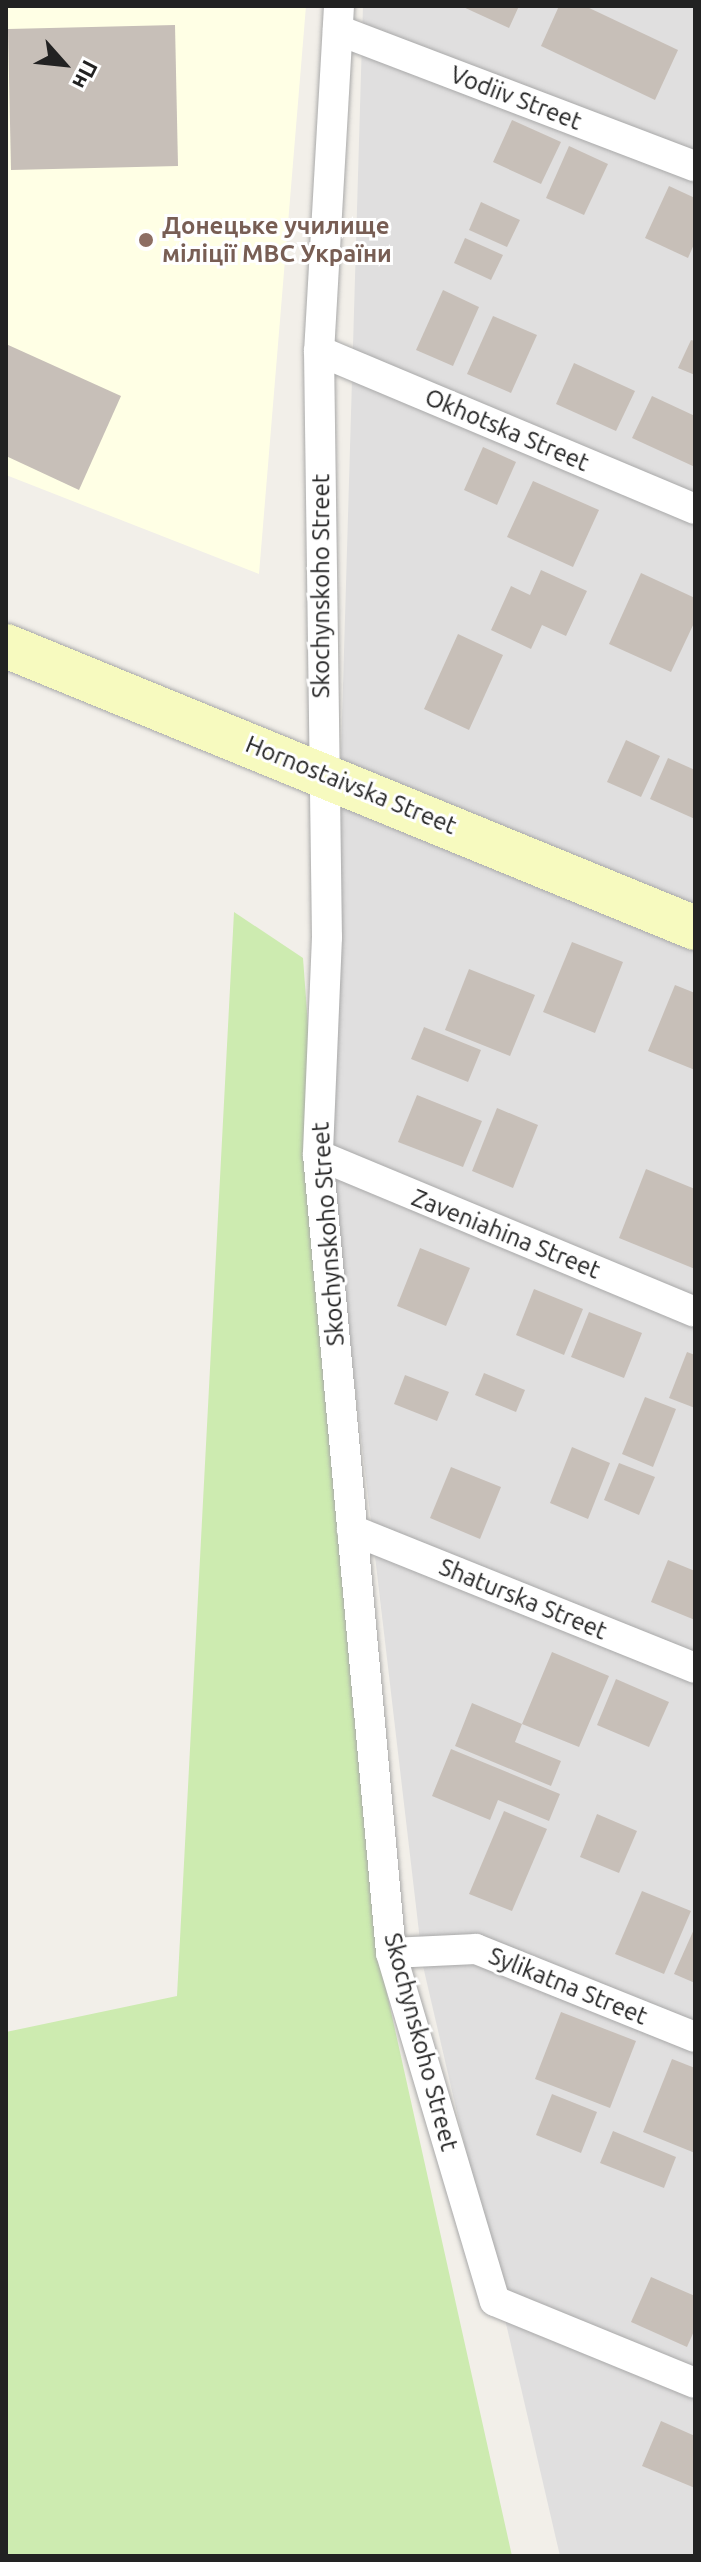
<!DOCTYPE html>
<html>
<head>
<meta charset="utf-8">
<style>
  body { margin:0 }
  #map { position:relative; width:701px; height:2562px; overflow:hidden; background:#f2efe9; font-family:Ubuntu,sans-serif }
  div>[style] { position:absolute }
  .residential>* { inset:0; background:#e0dfdf }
  .education>* { inset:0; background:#ffffe5 }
  .grass>* { inset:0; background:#cdebb0 }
  .building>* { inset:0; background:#c7bfb8 }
  .roads { filter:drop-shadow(0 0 2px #a9a9a9) drop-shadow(0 0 2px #a9a9a9) }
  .minor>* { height:30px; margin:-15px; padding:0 15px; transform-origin:15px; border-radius:15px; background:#fff }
  .secondary>* { height:44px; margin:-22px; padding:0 22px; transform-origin:22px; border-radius:22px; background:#f7fabf }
  .dots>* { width:22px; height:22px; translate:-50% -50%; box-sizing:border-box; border:4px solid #fff; border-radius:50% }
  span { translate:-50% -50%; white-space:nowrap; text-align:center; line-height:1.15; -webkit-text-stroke:6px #fff; paint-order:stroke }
  .street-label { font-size:24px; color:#222 }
  .education-label { font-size:24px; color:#785e54; font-weight:700 }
  .left { translate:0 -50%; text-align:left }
  .frame { position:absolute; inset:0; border:8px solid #222; pointer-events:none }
  .north { position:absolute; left:24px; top:24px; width:80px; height:80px; -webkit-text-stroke:6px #fff; paint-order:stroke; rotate:117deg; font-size:22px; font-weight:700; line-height:32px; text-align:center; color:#222 }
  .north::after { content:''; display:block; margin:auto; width:28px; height:36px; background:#222; clip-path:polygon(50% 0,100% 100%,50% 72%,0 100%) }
</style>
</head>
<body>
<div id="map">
  <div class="residential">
    <div style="clip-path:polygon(363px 6px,695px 6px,695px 2556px,560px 2556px,423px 1966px,329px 1163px)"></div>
  </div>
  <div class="education">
    <div style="clip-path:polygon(6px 6px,306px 6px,259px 574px,6px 475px)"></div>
  </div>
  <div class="grass">
    <div style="clip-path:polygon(234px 912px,303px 958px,376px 1944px,512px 2556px,6px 2556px,6px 2032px,177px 1996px)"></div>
  </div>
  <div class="building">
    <div style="clip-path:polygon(461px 6px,519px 6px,509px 28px)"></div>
    <div style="clip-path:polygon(559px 6px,585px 6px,678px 50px,655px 100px,541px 46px)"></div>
    <div style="clip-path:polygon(175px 25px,178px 166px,11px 170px,8px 29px)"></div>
    <div style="clip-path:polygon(512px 120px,561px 142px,541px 184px,493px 162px)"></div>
    <div style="clip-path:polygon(569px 146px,608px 164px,584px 215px,546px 198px)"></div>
    <div style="clip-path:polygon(669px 186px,695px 198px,695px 242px,688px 258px,645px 238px)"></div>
    <div style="clip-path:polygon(481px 202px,520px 220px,507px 247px,469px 230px)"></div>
    <div style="clip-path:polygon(465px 238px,503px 255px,491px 280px,454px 263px)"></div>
    <div style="clip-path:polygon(443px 290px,479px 307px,453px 366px,416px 350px)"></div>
    <div style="clip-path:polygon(493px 316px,537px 335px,511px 393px,467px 374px)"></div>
    <div style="clip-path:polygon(691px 340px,695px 341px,695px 375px,678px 368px)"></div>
    <div style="clip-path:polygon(6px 344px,121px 396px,79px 490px,6px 456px)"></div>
    <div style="clip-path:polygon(574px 363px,635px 391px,616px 431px,556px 404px)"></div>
    <div style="clip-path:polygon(652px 396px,695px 416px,695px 467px,632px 438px)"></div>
    <div style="clip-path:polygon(483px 447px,516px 462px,497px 505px,464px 490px)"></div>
    <div style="clip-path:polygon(533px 481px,599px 510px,573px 567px,507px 537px)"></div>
    <div style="clip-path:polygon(541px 570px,587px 591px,566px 636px,542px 625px,531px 649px,491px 630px,511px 586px,530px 595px)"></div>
    <div style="clip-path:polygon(641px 573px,695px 598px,695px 621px,671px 672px,609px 644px)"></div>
    <div style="clip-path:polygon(458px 634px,503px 655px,469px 730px,424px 709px)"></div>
    <div style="clip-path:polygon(626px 740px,660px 756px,641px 797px,607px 782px)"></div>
    <div style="clip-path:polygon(668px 758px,695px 770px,695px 819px,650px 799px)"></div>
    <div style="clip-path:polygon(572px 942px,623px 962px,595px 1033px,543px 1012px)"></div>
    <div style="clip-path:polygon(469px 969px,535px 995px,510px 1056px,445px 1030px)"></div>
    <div style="clip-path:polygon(675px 985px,695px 993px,695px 1070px,648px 1051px)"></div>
    <div style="clip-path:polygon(424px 1027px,481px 1050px,468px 1082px,411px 1059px)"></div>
    <div style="clip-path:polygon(417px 1095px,482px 1121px,463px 1167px,398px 1142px)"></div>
    <div style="clip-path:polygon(497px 1108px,538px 1125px,513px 1188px,472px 1171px)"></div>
    <div style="clip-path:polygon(646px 1169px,695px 1189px,695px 1269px,619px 1238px)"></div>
    <div style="clip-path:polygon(420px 1248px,470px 1268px,446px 1326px,397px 1306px)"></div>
    <div style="clip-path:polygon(534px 1289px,583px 1309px,564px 1355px,516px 1335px)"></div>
    <div style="clip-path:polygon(589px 1312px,642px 1333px,624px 1378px,571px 1357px)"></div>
    <div style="clip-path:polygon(687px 1352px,695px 1355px,695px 1408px,669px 1398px)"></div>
    <div style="clip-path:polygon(484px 1373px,525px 1390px,516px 1412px,475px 1395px)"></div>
    <div style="clip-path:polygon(405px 1375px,449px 1392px,437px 1421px,394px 1404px)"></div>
    <div style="clip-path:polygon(645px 1397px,676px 1409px,653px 1467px,622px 1454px)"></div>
    <div style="clip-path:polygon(572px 1447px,610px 1463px,588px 1519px,550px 1503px)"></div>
    <div style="clip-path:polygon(619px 1463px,655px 1477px,639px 1515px,604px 1500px)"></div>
    <div style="clip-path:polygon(451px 1467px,501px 1487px,480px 1539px,430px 1518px)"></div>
    <div style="clip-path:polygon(668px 1560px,695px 1571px,695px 1620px,651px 1602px)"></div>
    <div style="clip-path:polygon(552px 1652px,609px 1676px,579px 1747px,522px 1724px,515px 1742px,561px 1761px,551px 1786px,455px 1746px,472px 1703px,522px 1724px)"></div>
    <div style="clip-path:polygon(616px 1679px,669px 1702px,649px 1747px,597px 1725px)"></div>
    <div style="clip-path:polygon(451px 1749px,560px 1794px,549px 1821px,498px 1800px,490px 1820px,432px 1796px)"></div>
    <div style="clip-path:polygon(504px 1811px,547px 1829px,512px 1911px,469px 1894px)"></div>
    <div style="clip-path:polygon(597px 1814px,637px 1831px,619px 1873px,580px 1857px)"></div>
    <div style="clip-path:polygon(642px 1891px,691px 1911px,664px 1974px,615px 1954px)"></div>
    <div style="clip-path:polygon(695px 1927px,695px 1983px,674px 1974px)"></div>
    <div style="clip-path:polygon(561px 2012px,636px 2041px,610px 2108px,535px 2079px)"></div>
    <div style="clip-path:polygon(672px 2059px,695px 2068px,695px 2153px,643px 2132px)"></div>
    <div style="clip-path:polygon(552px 2094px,597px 2112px,581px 2153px,536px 2135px)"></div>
    <div style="clip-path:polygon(613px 2131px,676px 2157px,664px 2188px,600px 2163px)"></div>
    <div style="clip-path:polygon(651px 2277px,695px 2296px,695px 2329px,687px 2347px,631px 2322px)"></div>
    <div style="clip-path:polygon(661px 2421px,695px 2436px,695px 2488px,642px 2466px)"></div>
  </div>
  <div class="roads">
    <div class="minor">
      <div style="left:339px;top:6px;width:346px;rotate:93.3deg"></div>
      <div style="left:319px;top:351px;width:586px;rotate:89.22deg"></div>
      <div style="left:327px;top:937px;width:218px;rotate:92.4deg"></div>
      <div style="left:318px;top:1155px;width:801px;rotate:84.77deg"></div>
      <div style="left:391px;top:1953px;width:363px;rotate:73.4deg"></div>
      <div style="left:495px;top:2301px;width:216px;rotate:22.3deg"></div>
      <div style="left:338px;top:30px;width:382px;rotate:20.9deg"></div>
      <div style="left:319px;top:351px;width:408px;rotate:22.8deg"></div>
      <div style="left:318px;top:1155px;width:408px;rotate:22.6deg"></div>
      <div style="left:352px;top:1530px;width:370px;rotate:21.9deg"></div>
      <div style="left:391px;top:1953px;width:85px;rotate:-2.7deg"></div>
      <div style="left:476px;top:1949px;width:236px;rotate:21.9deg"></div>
    </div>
    <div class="secondary">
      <div style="left:6px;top:646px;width:744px;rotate:22.26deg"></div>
    </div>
  </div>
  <div class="dots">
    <div style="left:146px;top:240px;background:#8d6e63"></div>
  </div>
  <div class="street-label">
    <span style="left:516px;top:98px;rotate:21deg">Vodiiv Street</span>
    <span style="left:507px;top:430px;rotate:23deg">Okhotska Street</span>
    <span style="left:321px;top:586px;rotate:-90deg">Skochynskoho Street</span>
    <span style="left:351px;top:785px;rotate:22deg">Hornostaivska Street</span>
    <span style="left:328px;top:1234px;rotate:-94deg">Skochynskoho Street</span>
    <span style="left:506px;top:1234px;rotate:22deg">Zaveniahina Street</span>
    <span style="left:523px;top:1599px;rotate:22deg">Shaturska Street</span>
    <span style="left:568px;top:1986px;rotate:22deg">Sylikatna Street</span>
    <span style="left:421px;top:2042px;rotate:75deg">Skochynskoho Street</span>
  </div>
  <div class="education-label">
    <span class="left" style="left:162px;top:240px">Донецьке училище<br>міліції МВС України</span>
  </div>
  <div class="frame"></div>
  <div class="north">Пн</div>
</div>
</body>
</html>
